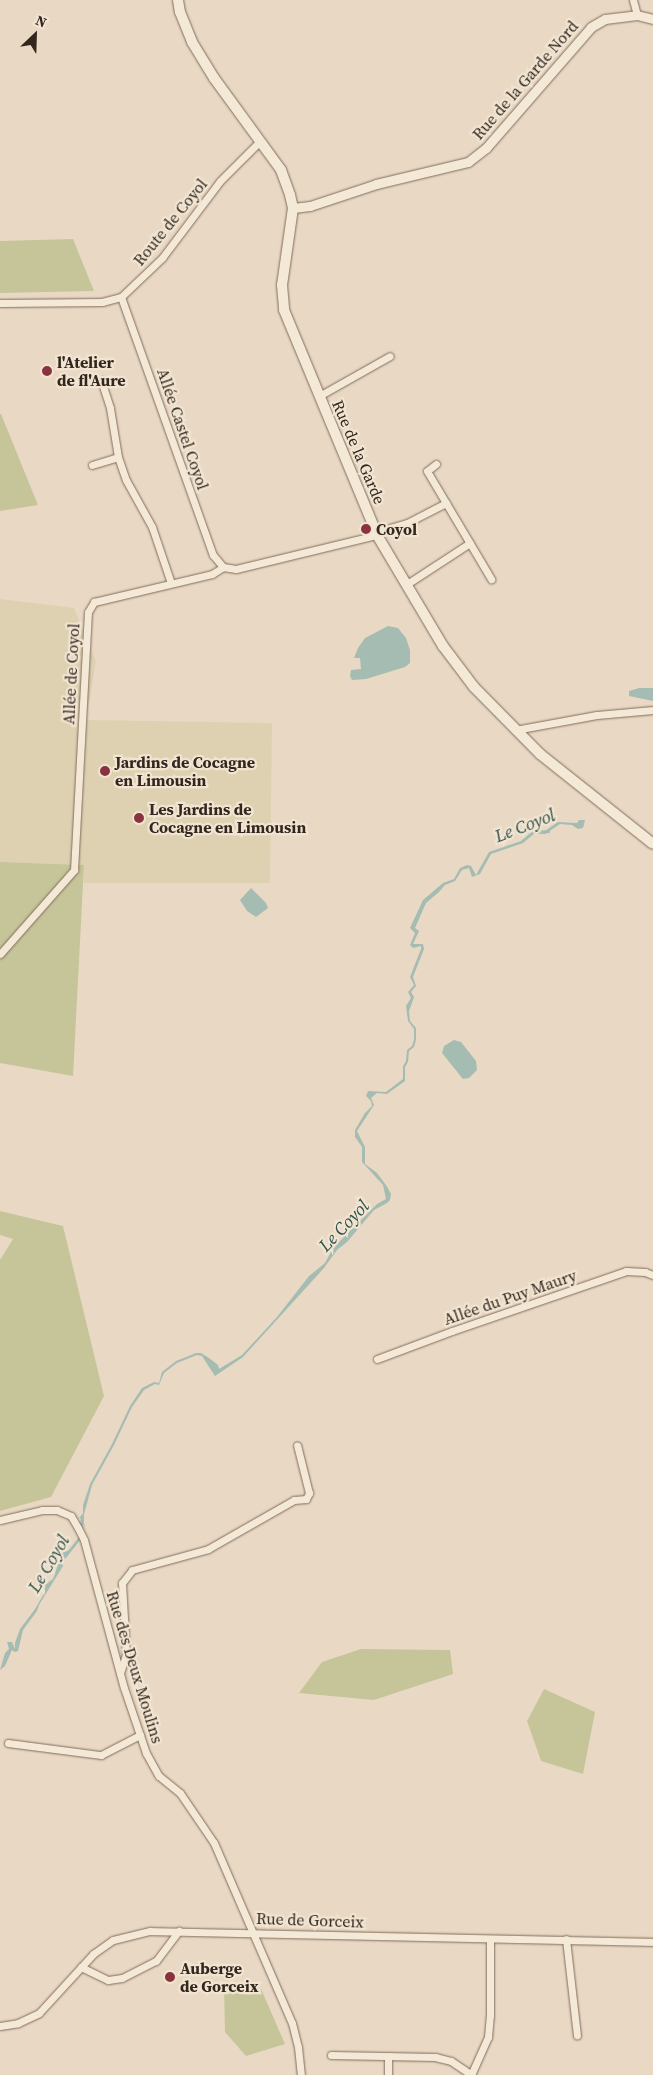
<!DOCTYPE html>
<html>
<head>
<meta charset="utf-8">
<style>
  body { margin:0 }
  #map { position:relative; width:653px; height:2075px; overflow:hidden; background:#e9d9c4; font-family:"Source Serif 4",serif }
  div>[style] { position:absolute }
  .farmland>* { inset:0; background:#ddd1b2 }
  .green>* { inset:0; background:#c5c599 }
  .water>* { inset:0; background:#a5bcb3 }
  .stream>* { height:2.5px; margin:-1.25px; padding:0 1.25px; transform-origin:1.25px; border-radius:1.25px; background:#a5bcb3 }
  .roads { filter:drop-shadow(0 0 1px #816c5c) drop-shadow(0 0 1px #816c5c) }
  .minor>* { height:7px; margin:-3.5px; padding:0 3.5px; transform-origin:3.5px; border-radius:3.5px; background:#f4e8d6 }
  .tertiary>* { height:9px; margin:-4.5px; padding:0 4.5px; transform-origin:4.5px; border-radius:4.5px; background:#f4e8d6 }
  .secondary>* { height:10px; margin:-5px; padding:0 5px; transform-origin:5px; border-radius:5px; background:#f4e8d6 }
  .dots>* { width:14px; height:14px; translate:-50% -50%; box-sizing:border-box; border:2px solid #f1e5d2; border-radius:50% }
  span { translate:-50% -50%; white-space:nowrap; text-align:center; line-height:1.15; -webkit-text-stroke:4.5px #f1e5d2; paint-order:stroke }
  .street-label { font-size:16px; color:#33261f }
  .poi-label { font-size:16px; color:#33261f; font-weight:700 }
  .left { translate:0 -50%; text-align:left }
  .water-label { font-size:18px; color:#30514b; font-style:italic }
  .north { position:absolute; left:10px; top:10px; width:50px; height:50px; -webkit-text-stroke:4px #f1e5d2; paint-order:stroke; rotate:24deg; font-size:14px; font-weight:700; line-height:20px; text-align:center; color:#33261f }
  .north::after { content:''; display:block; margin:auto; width:18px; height:22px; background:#33261f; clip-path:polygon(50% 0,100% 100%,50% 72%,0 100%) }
</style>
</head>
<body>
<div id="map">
  <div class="farmland">
    <div style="clip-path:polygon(0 599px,74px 608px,96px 661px,86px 720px,272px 723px,270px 883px,84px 883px,84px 865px,0 862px)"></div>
  </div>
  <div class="green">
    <div style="clip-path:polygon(73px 239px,94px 291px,0 293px,0 241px)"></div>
    <div style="clip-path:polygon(0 414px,1px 414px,38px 505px,0 511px)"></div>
    <div style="clip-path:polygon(0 862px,84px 865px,73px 1076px,0 1063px)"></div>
    <div style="clip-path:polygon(0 1211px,63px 1226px,104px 1396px,51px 1497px,0 1511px,0 1260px,13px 1239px,0 1235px)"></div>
    <div style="clip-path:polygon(361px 1649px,450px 1650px,453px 1674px,374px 1700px,299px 1693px,322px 1662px)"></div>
    <div style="clip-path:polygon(544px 1689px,595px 1712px,583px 1774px,541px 1761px,527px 1721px)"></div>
    <div style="clip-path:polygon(224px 1985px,261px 1989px,285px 2044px,246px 2056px,225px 2032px)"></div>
  </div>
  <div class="water">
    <div style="clip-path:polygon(388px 626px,398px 628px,406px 638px,410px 650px,410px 663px,405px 667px,366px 679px,352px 680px,350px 676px,351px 670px,361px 669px,360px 658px,354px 658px,358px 648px,365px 638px)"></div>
    <div style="clip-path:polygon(639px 688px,653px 688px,653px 701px,629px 696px,629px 691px)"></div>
    <div style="clip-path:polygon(579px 820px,585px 820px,583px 828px,578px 829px,572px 825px,560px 824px,545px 834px,535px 833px,523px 843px,491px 854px,480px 874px,472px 877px,469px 868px,462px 870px,455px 881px,445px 885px,439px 892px,426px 903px,415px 928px,419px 931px,413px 944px,423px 944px,424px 949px,413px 977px,416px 986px,411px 992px,414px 997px,409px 1011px,410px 1021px,416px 1028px,416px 1040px,414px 1047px,409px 1051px,408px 1062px,405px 1067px,405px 1081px,387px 1094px,377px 1093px,371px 1098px,374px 1105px,357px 1131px,365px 1147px,365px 1164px,377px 1173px,386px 1185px,391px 1194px,390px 1200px,387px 1203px,374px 1210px,347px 1242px,337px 1250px,324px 1268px,243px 1357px,215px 1376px,202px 1356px,197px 1355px,177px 1363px,164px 1373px,159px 1385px,155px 1384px,144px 1390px,132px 1407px,114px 1445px,92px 1485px,83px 1518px,86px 1532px,82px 1519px,79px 1518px,83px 1514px,83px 1505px,90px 1484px,112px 1444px,130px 1406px,142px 1388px,154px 1382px,159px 1383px,162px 1372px,176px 1361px,196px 1353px,201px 1353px,209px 1358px,218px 1365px,219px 1369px,242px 1355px,277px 1317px,309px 1276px,325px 1263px,333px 1248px,377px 1204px,386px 1199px,383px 1185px,362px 1162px,362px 1147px,355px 1137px,355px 1130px,365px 1113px,372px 1106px,371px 1101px,366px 1096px,368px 1091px,386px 1092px,403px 1079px,403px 1066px,406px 1061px,407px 1050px,412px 1046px,414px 1040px,414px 1029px,408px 1021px,406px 1006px,411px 998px,408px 992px,414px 985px,410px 977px,421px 949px,421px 946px,413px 948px,410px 945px,415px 933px,410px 928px,423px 900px,443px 883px,454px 879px,460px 868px,467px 865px,471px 866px,476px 875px,489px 852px,521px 841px,534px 830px,545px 831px,558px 822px,577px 823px)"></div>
    <div style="clip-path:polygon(251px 888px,266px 903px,268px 908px,256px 917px,247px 911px,240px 900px)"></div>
    <div style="clip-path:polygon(454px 1040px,461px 1042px,476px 1061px,477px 1070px,469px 1078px,463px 1079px,442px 1053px,444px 1046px)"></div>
    <div style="clip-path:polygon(79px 1537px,81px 1539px,62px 1563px,63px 1566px,39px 1605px,37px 1611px,23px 1630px,18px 1651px,15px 1652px,12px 1650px,5px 1666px,0 1670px,5px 1653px,9px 1649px,7px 1642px,12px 1642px,15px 1649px,15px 1643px,20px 1629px,35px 1609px,45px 1592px,45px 1585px,53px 1579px,62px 1553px,69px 1550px)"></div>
  </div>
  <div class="stream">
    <div style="left:537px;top:832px;width:11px;rotate:-5deg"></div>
    <div style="left:81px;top:1528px;width:12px;rotate:-85deg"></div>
  </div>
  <div class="roads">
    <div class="minor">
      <div style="left:633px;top:0;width:16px;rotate:75deg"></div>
      <div style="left:121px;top:297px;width:274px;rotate:70.4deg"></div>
      <div style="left:213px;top:555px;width:16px;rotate:50deg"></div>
      <div style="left:0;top:303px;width:102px;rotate:-0.6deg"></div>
      <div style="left:102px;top:302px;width:20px;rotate:-15deg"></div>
      <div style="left:121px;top:297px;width:57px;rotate:-43.6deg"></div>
      <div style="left:162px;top:258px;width:96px;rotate:-53deg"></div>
      <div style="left:220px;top:181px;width:57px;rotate:-45deg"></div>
      <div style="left:101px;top:380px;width:29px;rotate:72deg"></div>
      <div style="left:110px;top:408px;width:50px;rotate:80.7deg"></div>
      <div style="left:118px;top:457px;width:24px;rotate:71deg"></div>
      <div style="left:126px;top:480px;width:54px;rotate:61deg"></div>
      <div style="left:152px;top:527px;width:59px;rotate:71.3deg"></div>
      <div style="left:319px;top:396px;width:81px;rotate:-29.4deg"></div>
      <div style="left:436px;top:464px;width:11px;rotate:142deg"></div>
      <div style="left:427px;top:471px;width:126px;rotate:59.3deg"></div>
      <div style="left:92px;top:465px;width:27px;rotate:-17deg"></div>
      <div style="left:376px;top:532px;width:32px;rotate:-16deg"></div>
      <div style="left:407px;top:523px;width:44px;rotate:-27.1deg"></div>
      <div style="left:407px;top:584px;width:75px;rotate:-33.1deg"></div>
      <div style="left:515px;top:730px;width:83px;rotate:-10.4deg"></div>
      <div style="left:597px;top:715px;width:56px;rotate:-5.1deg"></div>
      <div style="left:0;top:954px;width:112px;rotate:-48.6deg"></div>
      <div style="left:74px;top:870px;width:258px;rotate:-86.9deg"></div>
      <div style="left:88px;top:612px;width:12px;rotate:-59deg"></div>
      <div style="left:94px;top:602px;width:121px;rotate:-13.3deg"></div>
      <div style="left:212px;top:574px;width:13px;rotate:-32deg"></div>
      <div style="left:223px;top:567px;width:13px;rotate:9deg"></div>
      <div style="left:236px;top:569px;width:145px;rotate:-13.6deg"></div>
      <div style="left:377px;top:1359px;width:80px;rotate:-20.5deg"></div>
      <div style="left:452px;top:1331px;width:184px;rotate:-19deg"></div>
      <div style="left:626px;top:1271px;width:19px;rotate:3deg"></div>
      <div style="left:645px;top:1272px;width:9px;rotate:21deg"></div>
      <div style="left:0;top:1520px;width:43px;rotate:-13.4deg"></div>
      <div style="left:42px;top:1510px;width:15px"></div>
      <div style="left:57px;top:1510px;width:15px;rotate:23deg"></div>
      <div style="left:71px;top:1516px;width:14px;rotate:60deg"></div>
      <div style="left:78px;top:1528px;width:13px;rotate:63deg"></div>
      <div style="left:84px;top:1540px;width:153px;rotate:74.9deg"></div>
      <div style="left:124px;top:1688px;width:69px;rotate:71.3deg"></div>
      <div style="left:146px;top:1753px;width:26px;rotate:61deg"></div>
      <div style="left:159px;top:1776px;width:27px;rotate:39deg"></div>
      <div style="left:180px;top:1793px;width:60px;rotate:55.8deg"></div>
      <div style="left:214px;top:1843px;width:196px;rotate:66.6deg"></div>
      <div style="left:292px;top:2023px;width:25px;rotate:76deg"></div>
      <div style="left:298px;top:2047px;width:28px;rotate:84deg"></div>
      <div style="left:120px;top:1673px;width:20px;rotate:-72deg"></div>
      <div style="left:126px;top:1654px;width:71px;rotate:-93.2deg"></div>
      <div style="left:122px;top:1583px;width:16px;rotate:-52deg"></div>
      <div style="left:132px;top:1570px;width:79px;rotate:-15.4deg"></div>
      <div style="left:208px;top:1549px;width:99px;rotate:-29.7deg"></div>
      <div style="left:294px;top:1500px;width:12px;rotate:-5deg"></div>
      <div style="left:306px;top:1499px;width:7px;rotate:-63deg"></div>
      <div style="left:309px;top:1493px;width:49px;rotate:-104deg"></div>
      <div style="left:8px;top:1743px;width:94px;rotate:7.4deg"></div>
      <div style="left:101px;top:1755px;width:44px;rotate:-27.1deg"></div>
      <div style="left:566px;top:1939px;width:97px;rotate:83.5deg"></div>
      <div style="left:81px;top:1967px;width:30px;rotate:26deg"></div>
      <div style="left:108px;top:1980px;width:14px;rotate:-8deg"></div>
      <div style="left:122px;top:1978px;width:38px;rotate:-27deg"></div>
      <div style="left:156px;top:1961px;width:38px;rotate:-53deg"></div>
      <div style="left:0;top:2026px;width:18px;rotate:-9deg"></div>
      <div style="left:18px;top:2023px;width:23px;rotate:-25deg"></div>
      <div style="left:39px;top:2013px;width:80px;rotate:-47.5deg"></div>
      <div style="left:93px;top:1954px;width:24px;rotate:-35deg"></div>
      <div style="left:113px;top:1940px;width:38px;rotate:-14deg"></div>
      <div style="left:150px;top:1931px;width:503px;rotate:1.25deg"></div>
      <div style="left:331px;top:2055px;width:104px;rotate:1.1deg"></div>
      <div style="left:435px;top:2057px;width:16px;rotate:14deg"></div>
      <div style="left:451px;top:2061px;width:25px;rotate:34deg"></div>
      <div style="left:388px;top:2056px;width:19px;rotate:90deg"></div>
      <div style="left:471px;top:2075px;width:42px;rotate:-65.9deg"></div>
      <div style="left:488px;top:2037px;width:22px;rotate:-85deg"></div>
      <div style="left:490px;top:2015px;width:76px;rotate:-90deg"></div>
    </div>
    <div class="tertiary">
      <div style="left:293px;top:208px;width:17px;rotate:-7deg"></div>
      <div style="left:310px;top:206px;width:70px;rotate:-18.4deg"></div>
      <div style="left:376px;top:184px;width:95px;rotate:-13.4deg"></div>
      <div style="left:468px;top:162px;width:23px;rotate:-38deg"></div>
      <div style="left:486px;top:148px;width:160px;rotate:-49deg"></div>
      <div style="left:591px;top:27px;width:16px;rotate:-30deg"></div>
      <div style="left:605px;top:19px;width:32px;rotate:-7deg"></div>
      <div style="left:637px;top:15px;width:16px;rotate:14deg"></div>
    </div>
    <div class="secondary">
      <div style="left:178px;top:0;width:12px;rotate:81deg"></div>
      <div style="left:180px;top:12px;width:32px;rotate:68deg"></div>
      <div style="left:192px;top:42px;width:42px;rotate:58.6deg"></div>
      <div style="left:214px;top:78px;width:114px;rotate:53.9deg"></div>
      <div style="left:281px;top:170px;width:27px;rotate:70deg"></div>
      <div style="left:290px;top:195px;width:13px;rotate:77deg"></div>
      <div style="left:293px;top:208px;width:78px;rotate:98.1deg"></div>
      <div style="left:282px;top:285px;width:25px;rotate:85deg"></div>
      <div style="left:284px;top:310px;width:243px;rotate:67.5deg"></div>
      <div style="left:377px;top:535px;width:129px;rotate:59.3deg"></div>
      <div style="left:443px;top:646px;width:51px;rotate:52.9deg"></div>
      <div style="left:474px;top:687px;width:94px;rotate:45.4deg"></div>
      <div style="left:540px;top:754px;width:144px;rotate:38.5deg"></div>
    </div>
  </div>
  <div class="dots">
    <div style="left:47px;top:371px;background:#89333e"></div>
    <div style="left:366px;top:529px;background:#89333e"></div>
    <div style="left:105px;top:771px;background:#89333e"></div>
    <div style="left:139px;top:818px;background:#89333e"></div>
    <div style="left:170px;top:1977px;background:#89333e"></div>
  </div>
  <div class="street-label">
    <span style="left:525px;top:80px;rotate:-49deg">Rue de la Garde Nord</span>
    <span style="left:170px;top:222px;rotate:-51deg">Route de Coyol</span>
    <span style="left:183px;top:429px;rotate:71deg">Allée Castel Coyol</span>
    <span style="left:359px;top:452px;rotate:67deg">Rue de la Garde</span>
    <span style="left:71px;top:674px;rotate:-87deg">Allée de Coyol</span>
    <span style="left:510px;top:1297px;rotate:-19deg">Allée du Puy Maury</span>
    <span style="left:135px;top:1667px;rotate:73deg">Rue des Deux Moulins</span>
    <span style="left:310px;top:1920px;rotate:2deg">Rue de Gorceix</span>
  </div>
  <div class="poi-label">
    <span class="left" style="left:57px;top:371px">l'Atelier<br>de fl'Aure</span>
    <span class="left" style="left:376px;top:529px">Coyol</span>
    <span class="left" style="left:115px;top:771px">Jardins de Cocagne<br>en Limousin</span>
    <span class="left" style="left:149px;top:818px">Les Jardins de<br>Cocagne en Limousin</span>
    <span class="left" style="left:180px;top:1977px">Auberge<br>de Gorceix</span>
  </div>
  <div class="water-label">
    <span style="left:525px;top:826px;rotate:-21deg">Le Coyol</span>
    <span style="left:344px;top:1226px;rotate:-46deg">Le Coyol</span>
    <span style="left:49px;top:1564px;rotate:-59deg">Le Coyol</span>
  </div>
  <div class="north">N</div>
</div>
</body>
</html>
